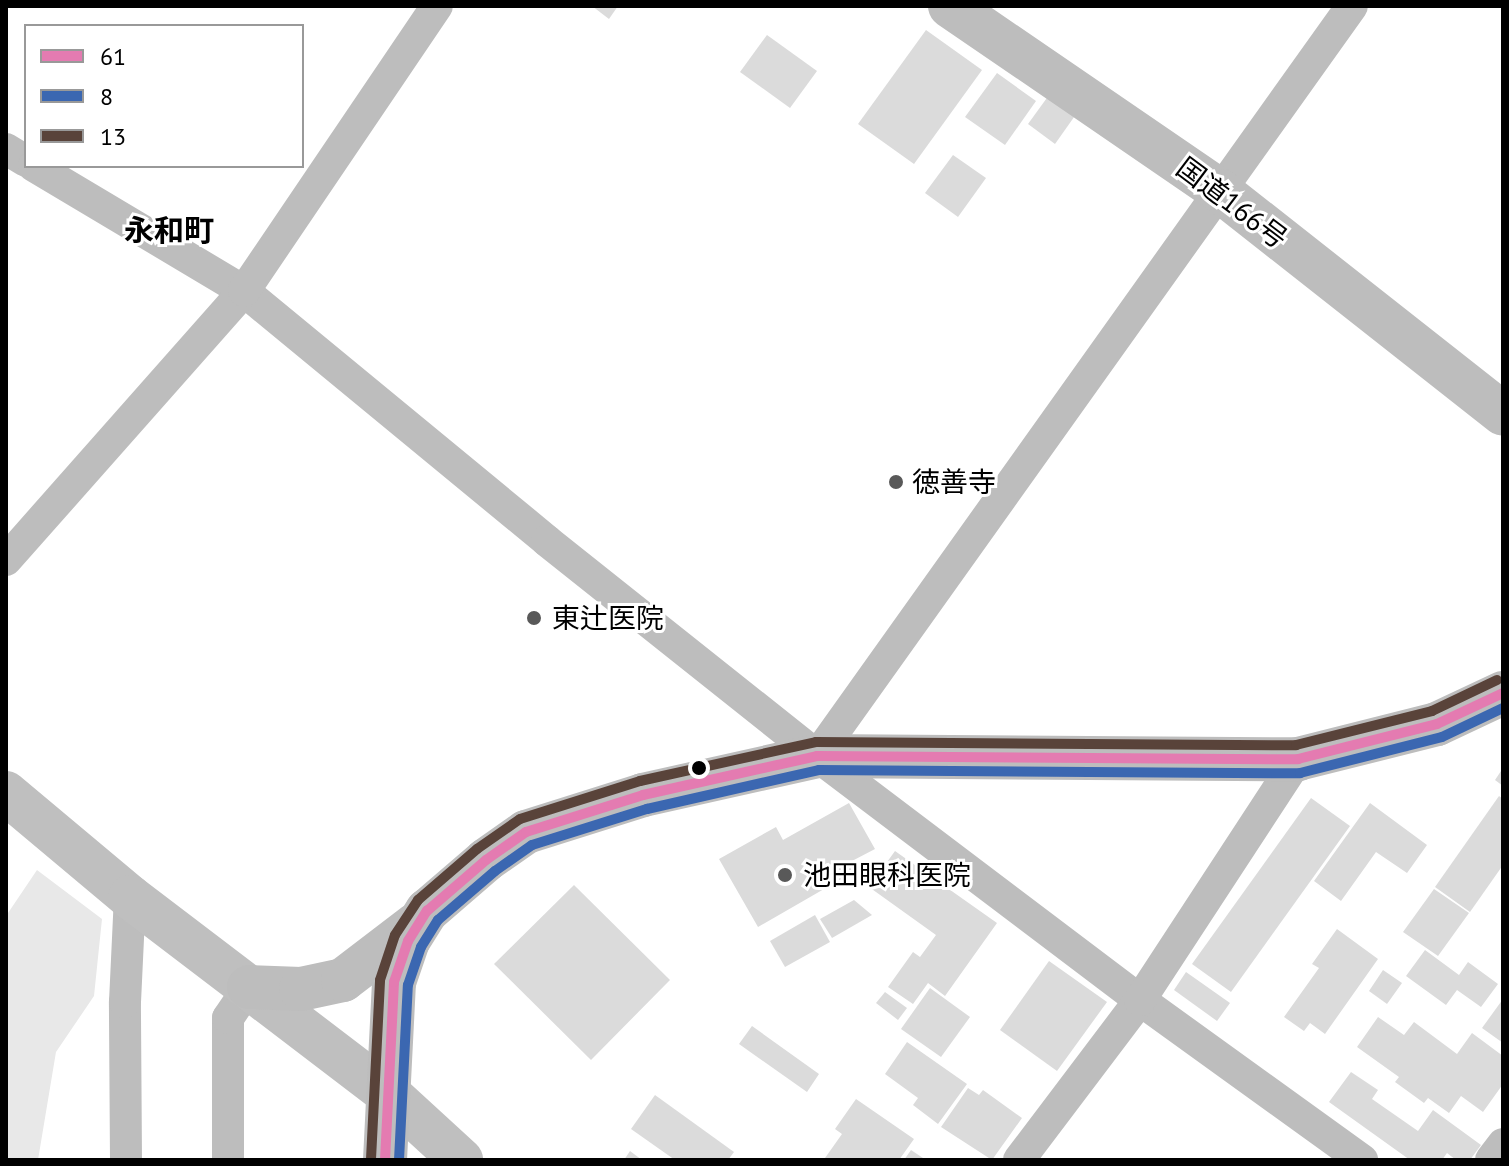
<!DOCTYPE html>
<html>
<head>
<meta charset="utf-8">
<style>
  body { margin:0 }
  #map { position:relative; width:1509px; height:1166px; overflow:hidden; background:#fff; font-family:"PT Sans","Noto Sans JP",sans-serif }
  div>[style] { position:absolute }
  .green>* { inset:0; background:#e8e8e8 }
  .building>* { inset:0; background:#dbdbdb }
  .street>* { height:32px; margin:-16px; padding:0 16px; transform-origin:16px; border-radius:16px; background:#bdbdbd }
  .secondary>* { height:44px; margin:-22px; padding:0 22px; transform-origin:22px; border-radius:22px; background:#bfbfbf }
  .primary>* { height:44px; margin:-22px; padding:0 22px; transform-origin:22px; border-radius:22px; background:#bdbdbd }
  .highway>* { height:44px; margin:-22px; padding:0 22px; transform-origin:22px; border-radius:22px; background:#bdbdbd }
  .bus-1>* { height:10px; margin:-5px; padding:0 5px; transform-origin:5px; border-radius:5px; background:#e47bb1 }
  .bus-2>* { height:10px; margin:-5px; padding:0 5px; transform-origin:5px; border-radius:5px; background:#3b67b1 }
  .bus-3>* { height:10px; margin:-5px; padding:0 5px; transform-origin:5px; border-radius:5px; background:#59433a }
  .dots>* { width:22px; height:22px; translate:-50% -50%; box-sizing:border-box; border:4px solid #fff; border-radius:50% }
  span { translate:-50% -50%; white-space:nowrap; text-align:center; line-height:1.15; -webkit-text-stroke:6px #fff; paint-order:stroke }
  .street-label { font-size:28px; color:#000 }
  .poi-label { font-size:28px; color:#000 }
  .left { translate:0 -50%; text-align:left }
  .neighbourhood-label { font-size:30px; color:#000; font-weight:700 }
  .frame { position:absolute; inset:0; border:8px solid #000; pointer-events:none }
  .legend { position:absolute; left:24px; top:24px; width:280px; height:144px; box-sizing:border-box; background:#fff; border:2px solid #999; margin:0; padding:10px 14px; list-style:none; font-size:24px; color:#000 }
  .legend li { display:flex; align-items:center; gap:16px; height:40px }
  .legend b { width:40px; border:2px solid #999 }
</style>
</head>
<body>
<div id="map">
  <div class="green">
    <div style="clip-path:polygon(37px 870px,102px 919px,94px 996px,56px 1052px,38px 1160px,6px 1160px,6px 916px)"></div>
  </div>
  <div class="building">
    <div style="clip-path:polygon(592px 6px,618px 6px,609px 19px)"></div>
    <div style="clip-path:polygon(926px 30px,982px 70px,914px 164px,858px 124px)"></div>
    <div style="clip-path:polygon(767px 35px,817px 71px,790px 108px,740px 72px)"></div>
    <div style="clip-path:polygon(997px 73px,1036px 101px,1005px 145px,965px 117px)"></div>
    <div style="clip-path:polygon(1057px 84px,1084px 103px,1055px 144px,1028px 124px)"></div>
    <div style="clip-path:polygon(953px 155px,986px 178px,958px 217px,925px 193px)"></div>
    <div style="clip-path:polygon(1503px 768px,1503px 786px,1495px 780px)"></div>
    <div style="clip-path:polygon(1499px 796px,1503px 799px,1503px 865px,1470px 912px,1435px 887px)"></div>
    <div style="clip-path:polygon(1311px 798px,1350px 826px,1231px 992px,1192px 964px)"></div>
    <div style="clip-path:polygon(849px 803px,875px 849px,852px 861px,857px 870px,758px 927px,719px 859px,776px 827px,783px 840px)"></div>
    <div style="clip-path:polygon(1370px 803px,1427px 845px,1407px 873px,1376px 852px,1341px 901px,1314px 881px)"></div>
    <div style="clip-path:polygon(895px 851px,997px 923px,945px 996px,928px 983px,913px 1004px,888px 987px,913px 952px,920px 957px,936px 935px,869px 887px)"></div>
    <div style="clip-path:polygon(574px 885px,670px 980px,591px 1060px,494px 964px)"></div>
    <div style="clip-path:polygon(1434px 889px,1469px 913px,1438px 956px,1403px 932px)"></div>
    <div style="clip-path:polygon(854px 900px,872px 915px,832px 938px,820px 919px)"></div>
    <div style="clip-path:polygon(815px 915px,830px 942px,785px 967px,770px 941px)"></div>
    <div style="clip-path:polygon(1337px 929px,1378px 959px,1325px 1034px,1310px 1023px,1304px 1031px,1284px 1017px,1319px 968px,1312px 964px)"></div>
    <div style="clip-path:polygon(1425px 950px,1459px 975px,1468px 962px,1498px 984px,1481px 1007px,1457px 990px,1446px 1005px,1406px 976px)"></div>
    <div style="clip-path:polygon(1049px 961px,1107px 1002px,1057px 1071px,1000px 1030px)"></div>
    <div style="clip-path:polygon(1383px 970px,1402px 983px,1387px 1004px,1369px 991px)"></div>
    <div style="clip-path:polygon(1186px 972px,1230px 1003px,1217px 1021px,1174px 990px)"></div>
    <div style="clip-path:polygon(930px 988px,970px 1017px,941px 1057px,901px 1029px)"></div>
    <div style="clip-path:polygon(885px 992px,907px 1008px,898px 1020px,876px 1003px)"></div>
    <div style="clip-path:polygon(1503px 999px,1503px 1043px,1482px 1028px)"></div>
    <div style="clip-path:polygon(1378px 1017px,1404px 1035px,1414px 1022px,1457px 1054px,1472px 1033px,1503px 1056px,1503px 1084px,1483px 1112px,1461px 1096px,1449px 1113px,1428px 1098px,1424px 1103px,1395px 1082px,1399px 1077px,1357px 1047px)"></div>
    <div style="clip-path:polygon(752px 1026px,819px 1074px,807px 1092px,739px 1044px)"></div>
    <div style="clip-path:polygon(907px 1042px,967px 1084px,938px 1124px,913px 1105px,918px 1098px,885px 1074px)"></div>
    <div style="clip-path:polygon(1351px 1072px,1378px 1090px,1372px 1099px,1418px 1131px,1433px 1110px,1481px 1145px,1470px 1160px,1456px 1160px,1447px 1153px,1442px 1160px,1410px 1160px,1329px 1102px)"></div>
    <div style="clip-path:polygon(968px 1088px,979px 1095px,983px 1090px,1022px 1118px,992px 1160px,941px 1127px)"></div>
    <div style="clip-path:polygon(655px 1095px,734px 1152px,728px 1160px,675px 1160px,631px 1129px)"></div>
    <div style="clip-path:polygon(856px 1099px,914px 1139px,899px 1160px,825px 1158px,842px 1134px,835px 1129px)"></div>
    <div style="clip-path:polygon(911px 1150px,926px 1160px,904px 1160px)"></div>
    <div style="clip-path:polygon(630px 1151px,642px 1160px,624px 1160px)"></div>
  </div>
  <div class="street">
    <div style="left:6px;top:149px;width:23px;rotate:31deg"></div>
    <div style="left:34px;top:166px;width:244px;rotate:30.8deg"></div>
    <div style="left:244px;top:291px;width:393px;rotate:39.5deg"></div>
    <div style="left:547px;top:541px;width:345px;rotate:38.5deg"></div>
    <div style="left:817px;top:756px;width:405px;rotate:37.1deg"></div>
    <div style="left:1140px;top:1000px;width:274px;rotate:35.8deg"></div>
    <div style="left:6px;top:560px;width:359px;rotate:-48.5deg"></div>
    <div style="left:244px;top:291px;width:344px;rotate:-55.9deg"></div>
    <div style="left:817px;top:756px;width:921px;rotate:-54.5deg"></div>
    <div style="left:126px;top:1160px;width:158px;rotate:-90.4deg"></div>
    <div style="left:125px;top:1002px;width:105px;rotate:-87.3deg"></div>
    <div style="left:228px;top:1160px;width:142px;rotate:-90deg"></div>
    <div style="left:228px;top:1018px;width:37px;rotate:-56deg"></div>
    <div style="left:1019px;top:1160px;width:201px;rotate:-52.9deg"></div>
    <div style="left:1140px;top:1000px;width:288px;rotate:-56.8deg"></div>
    <div style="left:1491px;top:1160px;width:20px;rotate:-53deg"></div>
  </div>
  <div class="secondary">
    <div style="left:6px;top:793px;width:162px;rotate:40deg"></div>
    <div style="left:130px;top:897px;width:325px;rotate:37.3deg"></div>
    <div style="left:389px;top:1094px;width:98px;rotate:42.5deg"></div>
  </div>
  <div class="primary">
    <div style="left:249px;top:987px;width:52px;rotate:2.2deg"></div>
    <div style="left:301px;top:989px;width:43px;rotate:-12.1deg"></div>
    <div style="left:343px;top:980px;width:91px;rotate:-37.4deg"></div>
    <div style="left:385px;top:1160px;width:178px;rotate:-87.1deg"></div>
    <div style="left:394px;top:982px;width:43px;rotate:-71.1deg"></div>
    <div style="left:408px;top:941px;width:36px;rotate:-58deg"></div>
    <div style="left:427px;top:911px;width:78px;rotate:-40.8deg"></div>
    <div style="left:486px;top:860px;width:49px;rotate:-35deg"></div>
    <div style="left:526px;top:832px;width:123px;rotate:-17.5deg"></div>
    <div style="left:643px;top:795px;width:178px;rotate:-12.6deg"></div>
    <div style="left:817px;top:756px;width:481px;rotate:0.4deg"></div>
    <div style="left:1298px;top:759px;width:143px;rotate:-14.1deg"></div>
    <div style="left:1437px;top:724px;width:73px;rotate:-25.2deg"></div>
  </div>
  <div class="highway">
    <div style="left:950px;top:6px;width:327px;rotate:34.4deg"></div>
    <div style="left:1220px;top:191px;width:360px;rotate:38.2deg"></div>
  </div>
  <div class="bus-1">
    <div style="left:385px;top:1160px;width:178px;rotate:-87.1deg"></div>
    <div style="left:394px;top:982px;width:43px;rotate:-71.1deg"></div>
    <div style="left:408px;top:941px;width:36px;rotate:-58deg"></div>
    <div style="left:427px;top:911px;width:78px;rotate:-40.8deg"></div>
    <div style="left:486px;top:860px;width:49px;rotate:-35deg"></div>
    <div style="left:526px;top:832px;width:123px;rotate:-17.5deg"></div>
    <div style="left:643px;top:795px;width:178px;rotate:-12.6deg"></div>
    <div style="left:817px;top:756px;width:481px;rotate:0.4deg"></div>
    <div style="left:1298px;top:759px;width:143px;rotate:-14.1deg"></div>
    <div style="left:1437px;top:724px;width:73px;rotate:-25.2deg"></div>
  </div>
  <div class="bus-2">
    <div style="left:399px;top:1160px;width:175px;rotate:-87.1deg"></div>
    <div style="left:408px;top:985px;width:40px;rotate:-71.1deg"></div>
    <div style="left:421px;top:947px;width:32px;rotate:-58deg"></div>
    <div style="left:438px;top:920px;width:75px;rotate:-40.7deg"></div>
    <div style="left:495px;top:871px;width:45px;rotate:-35.1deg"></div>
    <div style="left:532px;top:845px;width:121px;rotate:-17.4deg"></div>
    <div style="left:647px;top:809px;width:176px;rotate:-12.8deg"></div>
    <div style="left:819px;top:770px;width:481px;rotate:0.4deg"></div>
    <div style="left:1300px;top:773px;width:146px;rotate:-14.2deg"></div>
    <div style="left:1442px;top:737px;width:68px;rotate:-25.4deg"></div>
  </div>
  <div class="bus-3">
    <div style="left:371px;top:1159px;width:179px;rotate:-87.1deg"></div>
    <div style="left:380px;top:980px;width:47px;rotate:-71.6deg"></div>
    <div style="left:395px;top:935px;width:42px;rotate:-56.7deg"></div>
    <div style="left:418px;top:900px;width:78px;rotate:-40.8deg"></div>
    <div style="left:477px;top:849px;width:52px;rotate:-34.9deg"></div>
    <div style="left:520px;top:819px;width:126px;rotate:-17.6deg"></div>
    <div style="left:640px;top:781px;width:180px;rotate:-12.5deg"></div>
    <div style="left:816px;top:742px;width:480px;rotate:0.4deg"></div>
    <div style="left:1296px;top:745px;width:140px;rotate:-14deg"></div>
    <div style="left:1432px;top:711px;width:72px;rotate:-25.5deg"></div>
  </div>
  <div class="dots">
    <div style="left:896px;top:482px;background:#595959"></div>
    <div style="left:534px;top:618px;background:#595959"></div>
    <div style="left:699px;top:768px;background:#000"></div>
    <div style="left:785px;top:875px;background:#595959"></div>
  </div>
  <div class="street-label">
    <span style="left:1232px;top:203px;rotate:37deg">国道166号</span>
  </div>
  <div class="poi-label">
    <span class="left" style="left:912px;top:482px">徳善寺</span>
    <span class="left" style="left:552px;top:618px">東辻医院</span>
    <span class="left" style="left:803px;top:875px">池田眼科医院</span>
  </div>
  <div class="neighbourhood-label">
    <span style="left:169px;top:230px">永和町</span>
  </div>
  <div class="frame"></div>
  <ul class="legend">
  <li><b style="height:10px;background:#e47bb1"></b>61</li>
  <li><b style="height:10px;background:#3b67b1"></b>8</li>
  <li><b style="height:10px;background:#59433a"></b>13</li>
  </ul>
</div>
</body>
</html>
